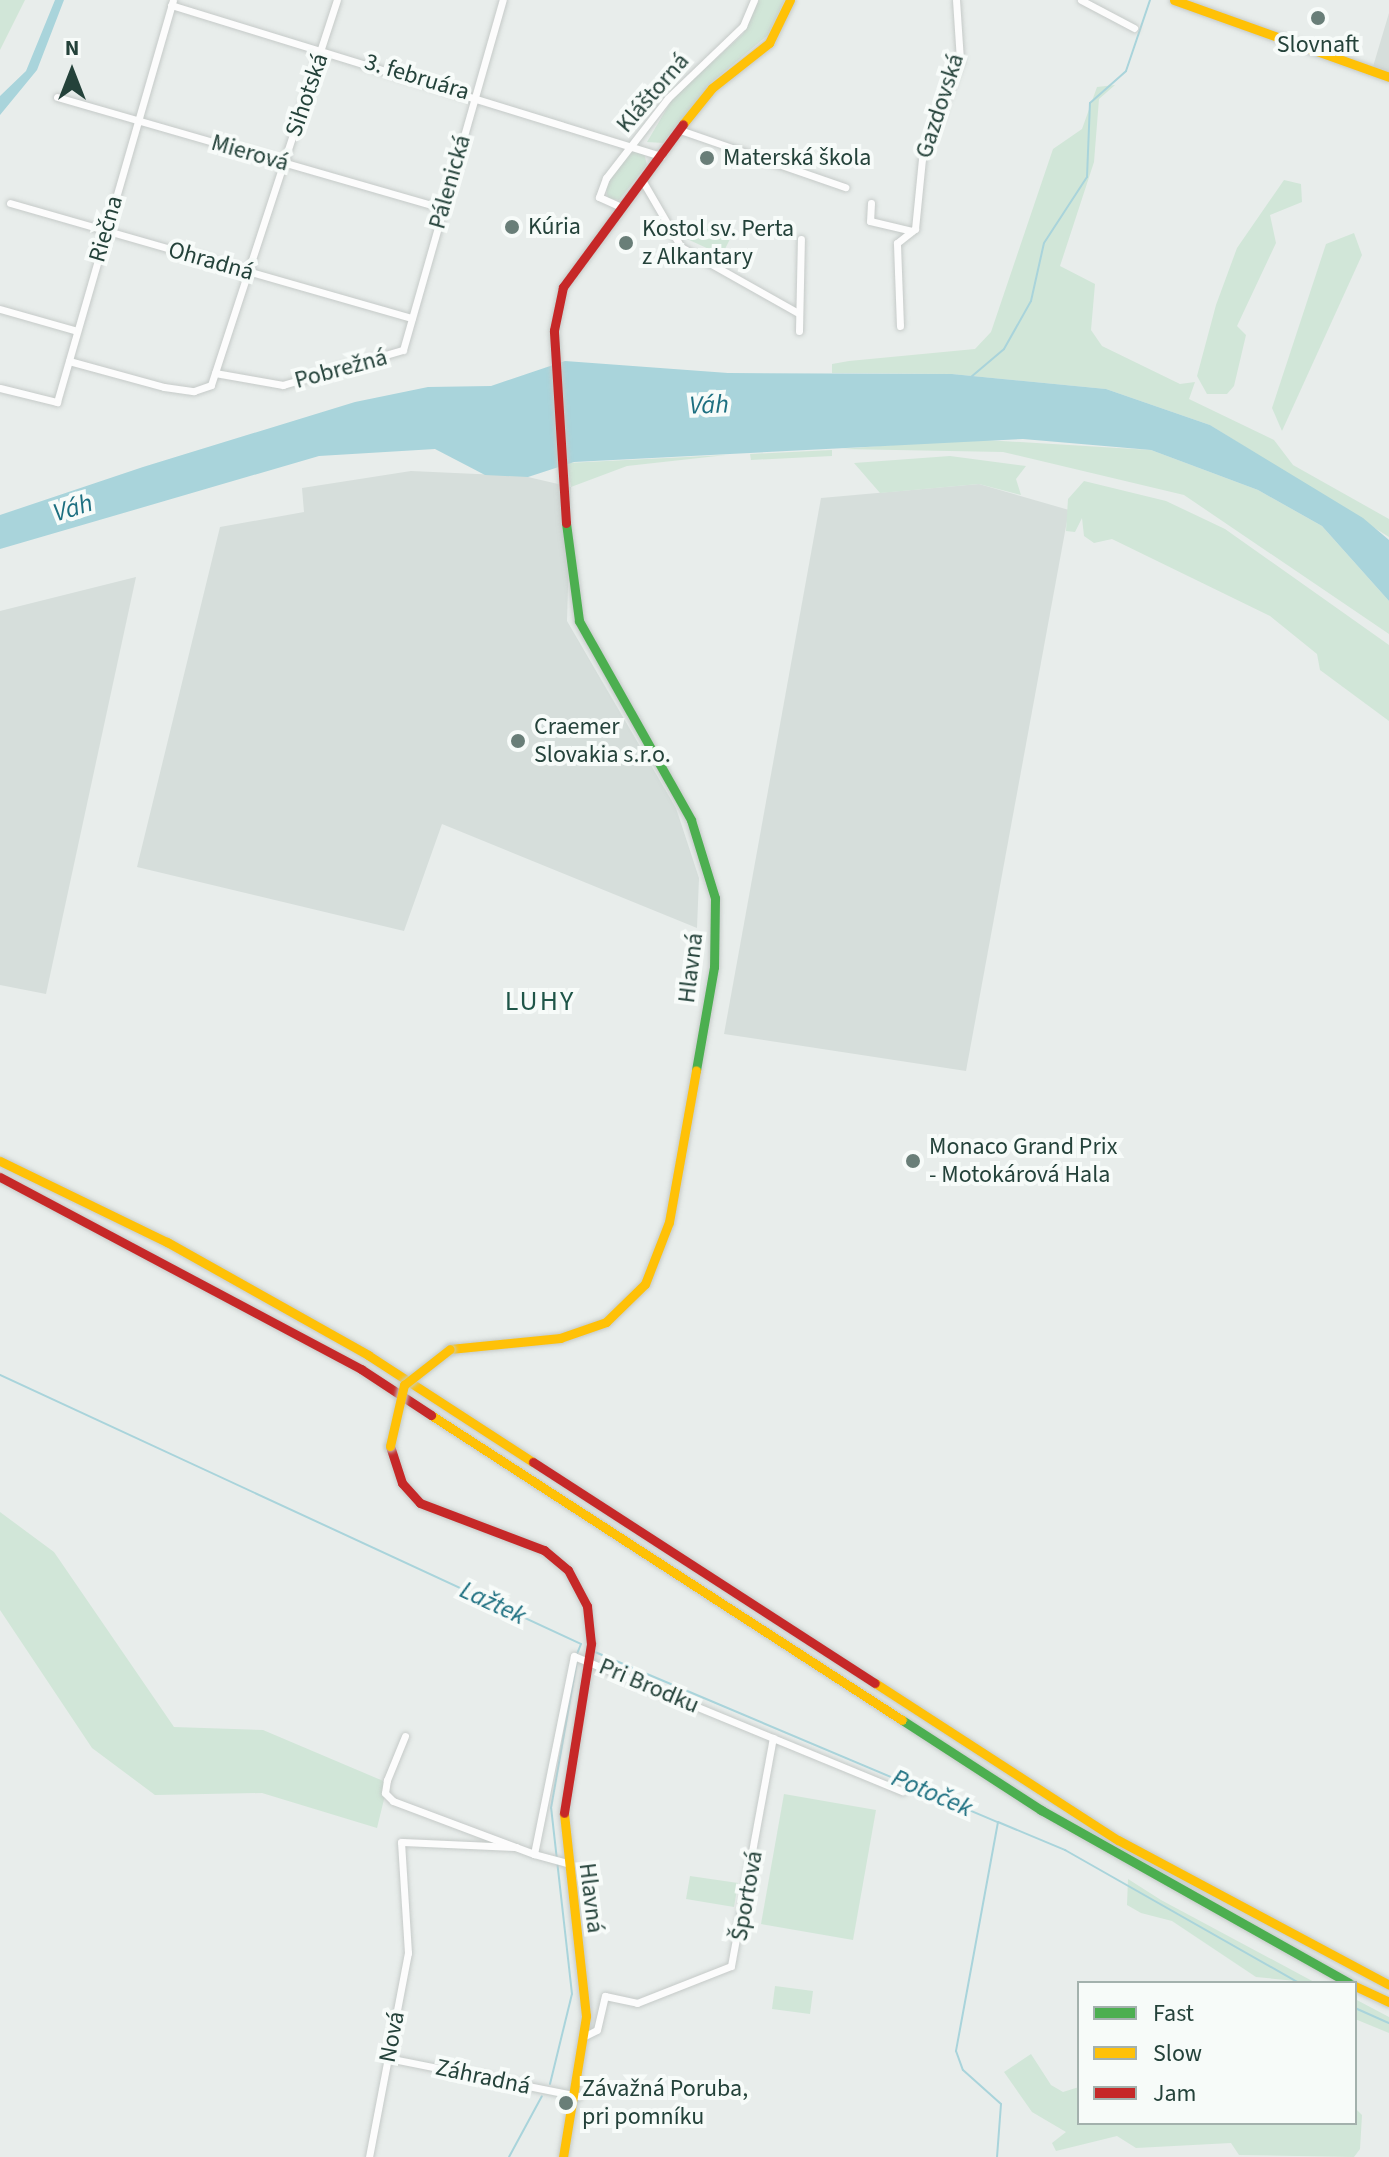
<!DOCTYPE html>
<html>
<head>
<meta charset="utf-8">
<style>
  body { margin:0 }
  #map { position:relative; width:1389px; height:2157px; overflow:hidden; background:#e8edeb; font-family:"Source Sans 3",sans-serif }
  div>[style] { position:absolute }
  .built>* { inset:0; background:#d6dedb }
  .green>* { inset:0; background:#d1e6d8 }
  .water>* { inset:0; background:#a9d4db }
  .stream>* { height:2px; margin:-1px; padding:0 1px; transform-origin:1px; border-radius:1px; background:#a9d4db }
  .roads { filter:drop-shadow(0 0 2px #c5cac8) drop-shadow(0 0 2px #c5cac8) }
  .street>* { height:7px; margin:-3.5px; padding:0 3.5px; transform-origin:3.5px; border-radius:3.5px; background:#fcfcfc }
  .fast>* { height:9px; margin:-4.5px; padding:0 4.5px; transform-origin:4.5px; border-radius:4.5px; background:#4caf50 }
  .slow>* { height:9px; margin:-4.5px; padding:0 4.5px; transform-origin:4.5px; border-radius:4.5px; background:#ffc107 }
  .jam>* { height:9px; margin:-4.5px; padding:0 4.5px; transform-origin:4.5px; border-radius:4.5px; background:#c62828 }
  .bridges { filter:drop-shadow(0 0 2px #c3cbc8) drop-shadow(0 0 2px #c3cbc8) }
  .slow-bridge>* { height:9px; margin:-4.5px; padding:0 4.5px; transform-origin:4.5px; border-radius:4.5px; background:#ffc107 }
  .dots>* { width:22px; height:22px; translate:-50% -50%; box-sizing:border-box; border:4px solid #f7fbf9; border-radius:50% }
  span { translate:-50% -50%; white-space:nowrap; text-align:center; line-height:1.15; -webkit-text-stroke:8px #f7fbf9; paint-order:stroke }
  .poi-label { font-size:24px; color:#24423a }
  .left { translate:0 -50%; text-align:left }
  .street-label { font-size:24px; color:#24423a }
  .water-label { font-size:26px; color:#1c6f80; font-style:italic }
  .quarter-label { font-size:28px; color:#1f5548; letter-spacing:2px }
  .legend { position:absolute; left:1077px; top:1981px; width:280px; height:144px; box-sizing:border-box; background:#f7fbf9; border:2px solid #a3b1ad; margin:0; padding:10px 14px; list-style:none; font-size:24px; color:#24423a }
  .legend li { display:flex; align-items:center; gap:16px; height:40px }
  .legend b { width:40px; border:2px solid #a3b1ad }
  .north { position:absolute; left:32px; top:32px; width:80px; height:80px; -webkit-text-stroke:6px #f7fbf9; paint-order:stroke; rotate:0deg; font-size:22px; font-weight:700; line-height:32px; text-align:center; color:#24423a }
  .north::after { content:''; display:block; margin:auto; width:28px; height:36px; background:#24423a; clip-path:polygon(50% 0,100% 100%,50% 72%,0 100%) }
</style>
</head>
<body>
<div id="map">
  <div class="built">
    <div style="clip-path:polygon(1389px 13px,1389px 77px,1372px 70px)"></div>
    <div style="clip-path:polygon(528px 465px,528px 477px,571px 487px,567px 621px,676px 808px,699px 878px,697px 928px,442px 824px,404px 931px,137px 867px,220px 527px,304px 512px,302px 488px,411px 471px,499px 475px)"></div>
    <div style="clip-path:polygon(979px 484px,1069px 510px,966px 1071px,724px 1034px,821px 498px)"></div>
    <div style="clip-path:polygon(136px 577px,46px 994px,0 985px,0 611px)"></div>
  </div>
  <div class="green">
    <div style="clip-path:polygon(0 0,25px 0,0 50px)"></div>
    <div style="clip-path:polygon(759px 0,785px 0,768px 35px,712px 82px,663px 143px,647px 142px,673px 98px,743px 34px)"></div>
    <div style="clip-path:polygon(1115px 85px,1099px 99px,1094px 162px,1060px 266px,1095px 284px,1091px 330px,1102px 346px,1180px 384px,1195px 382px,1189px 399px,1274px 440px,1293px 465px,1389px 519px,1389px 537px,1210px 425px,1106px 389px,952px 374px,832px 373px,832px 364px,849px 361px,975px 349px,991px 332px,1053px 149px,1082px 129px,1097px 87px)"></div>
    <div style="clip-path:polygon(630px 150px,644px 153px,647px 165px,619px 200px,608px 198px,605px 185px)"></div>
    <div style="clip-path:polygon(1284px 180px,1301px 184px,1302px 202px,1270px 215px,1276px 243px,1237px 326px,1246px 335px,1234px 386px,1227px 394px,1207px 394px,1197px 376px,1216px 305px,1237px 248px)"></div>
    <div style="clip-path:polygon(696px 221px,731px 237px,722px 255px,687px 239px)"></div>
    <div style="clip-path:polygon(1354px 233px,1362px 255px,1282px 431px,1272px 408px,1326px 244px)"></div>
    <div style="clip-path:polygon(969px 439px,1151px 450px,1258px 490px,1322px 526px,1389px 601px,1389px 634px,1184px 495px,1003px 452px,842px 449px)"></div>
    <div style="clip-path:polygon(832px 450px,832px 456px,751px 460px,750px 454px)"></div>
    <div style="clip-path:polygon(726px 455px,627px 466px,571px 487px,567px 463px)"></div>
    <div style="clip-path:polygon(950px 456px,1026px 466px,1016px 479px,1021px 495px,979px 484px,880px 493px,854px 463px)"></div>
    <div style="clip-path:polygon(1084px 481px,1166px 501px,1225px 529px,1389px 645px,1389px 721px,1320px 670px,1317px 654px,1270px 616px,1112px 539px,1094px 543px,1084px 536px,1082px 518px,1075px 532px,1066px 531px,1068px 499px)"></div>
    <div style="clip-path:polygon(0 1512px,54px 1552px,174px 1727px,263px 1730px,388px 1783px,377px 1828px,262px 1793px,155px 1795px,92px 1748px,0 1610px)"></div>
    <div style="clip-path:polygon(784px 1794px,876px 1810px,853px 1940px,761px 1924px)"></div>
    <div style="clip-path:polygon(690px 1876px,738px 1883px,734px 1907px,686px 1899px)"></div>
    <div style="clip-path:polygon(1128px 1879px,1161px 1900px,1316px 1983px,1256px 1977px,1172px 1921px,1141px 1913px,1127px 1905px)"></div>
    <div style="clip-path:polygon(775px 1986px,813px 1991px,810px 2014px,772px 2009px)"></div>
    <div style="clip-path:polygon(1355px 1999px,1389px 2017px,1389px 2033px,1355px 2019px)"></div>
    <div style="clip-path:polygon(1031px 2054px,1051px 2085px,1063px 2092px,1079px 2087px,1079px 2123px,1355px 2123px,1355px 2108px,1362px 2115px,1360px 2149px,1354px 2157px,1239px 2155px,1231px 2143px,1136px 2148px,1117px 2136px,1056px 2151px,1052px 2143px,1066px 2132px,1032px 2112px,1004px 2072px)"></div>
  </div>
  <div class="water">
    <div style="clip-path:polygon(55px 0,64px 0,37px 70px,0 115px,0 96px,26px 71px)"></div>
    <div style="clip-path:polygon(565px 361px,728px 373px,952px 374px,1106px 389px,1210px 425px,1363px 518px,1389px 540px,1389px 601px,1322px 526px,1258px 490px,1151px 450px,1023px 439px,574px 462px,528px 477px,485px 475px,435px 449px,319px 456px,0 549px,0 515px,143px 467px,355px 402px,428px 387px,491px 386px)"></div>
  </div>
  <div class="stream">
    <div style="left:971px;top:377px;width:43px;rotate:-40.3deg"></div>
    <div style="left:1004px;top:349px;width:55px;rotate:-60.6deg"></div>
    <div style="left:1031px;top:301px;width:59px;rotate:-77.4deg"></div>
    <div style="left:1044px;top:243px;width:79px;rotate:-56.9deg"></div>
    <div style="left:1087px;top:177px;width:74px;rotate:-87.7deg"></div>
    <div style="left:1090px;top:103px;width:48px;rotate:-41.6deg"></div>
    <div style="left:1126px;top:71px;width:75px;rotate:-71.3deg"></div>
    <div style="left:0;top:1375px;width:640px;rotate:24.84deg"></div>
    <div style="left:581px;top:1644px;width:11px;rotate:112deg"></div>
    <div style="left:595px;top:1652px;width:437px;rotate:22.9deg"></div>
    <div style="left:998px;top:1822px;width:233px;rotate:100.4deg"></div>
    <div style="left:956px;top:2051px;width:20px;rotate:70deg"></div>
    <div style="left:963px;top:2070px;width:51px;rotate:41.8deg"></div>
    <div style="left:1001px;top:2104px;width:53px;rotate:94.3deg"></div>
    <div style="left:998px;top:1822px;width:73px;rotate:22.7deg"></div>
    <div style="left:1065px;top:1850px;width:269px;rotate:29.6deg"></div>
    <div style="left:1355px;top:2008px;width:37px;rotate:24deg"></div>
    <div style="left:550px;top:2084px;width:93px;rotate:-76.3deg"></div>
    <div style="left:572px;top:1994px;width:187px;rotate:-96.4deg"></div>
    <div style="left:551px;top:1808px;width:150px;rotate:-80deg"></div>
    <div style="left:509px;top:2157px;width:69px;rotate:-61.6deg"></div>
  </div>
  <div class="roads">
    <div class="street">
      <div style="left:1081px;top:0;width:60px;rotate:27.8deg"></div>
      <div style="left:171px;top:5px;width:513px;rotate:17.13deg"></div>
      <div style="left:57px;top:97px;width:401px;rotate:16.1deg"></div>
      <div style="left:680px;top:130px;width:175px;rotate:19.1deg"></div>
      <div style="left:642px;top:180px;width:78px;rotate:59.8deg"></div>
      <div style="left:681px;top:247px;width:134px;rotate:29.4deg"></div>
      <div style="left:10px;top:203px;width:418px;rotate:16deg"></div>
      <div style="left:871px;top:203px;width:18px;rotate:93deg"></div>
      <div style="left:870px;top:221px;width:43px;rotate:13.4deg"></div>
      <div style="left:619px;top:206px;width:22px;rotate:-156deg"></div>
      <div style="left:599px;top:197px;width:20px;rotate:-70deg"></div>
      <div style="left:606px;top:178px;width:101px;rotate:-52.2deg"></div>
      <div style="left:668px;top:98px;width:104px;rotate:-43.8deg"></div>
      <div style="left:743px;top:26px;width:28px;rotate:-67deg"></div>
      <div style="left:0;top:309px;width:80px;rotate:15.9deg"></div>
      <div style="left:900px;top:326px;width:83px;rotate:-92.1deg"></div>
      <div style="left:897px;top:243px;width:23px;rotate:-38deg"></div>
      <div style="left:915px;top:229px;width:70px;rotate:-84.3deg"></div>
      <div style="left:922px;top:159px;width:106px;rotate:-69deg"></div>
      <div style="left:960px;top:60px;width:60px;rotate:-93.8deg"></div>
      <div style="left:799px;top:331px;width:92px;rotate:-88.8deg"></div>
      <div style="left:69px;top:361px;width:98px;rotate:15.3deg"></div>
      <div style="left:164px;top:387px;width:30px;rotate:8deg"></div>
      <div style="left:194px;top:391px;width:18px;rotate:-19deg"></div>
      <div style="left:211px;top:385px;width:405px;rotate:-71.9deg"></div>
      <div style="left:215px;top:373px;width:69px;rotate:10deg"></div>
      <div style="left:283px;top:385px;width:125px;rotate:-16.3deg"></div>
      <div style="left:403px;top:350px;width:364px;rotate:-74.1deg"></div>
      <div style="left:0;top:388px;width:59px;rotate:13.8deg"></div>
      <div style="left:57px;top:402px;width:418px;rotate:-73.9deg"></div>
      <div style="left:405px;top:1736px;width:48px;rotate:112.2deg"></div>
      <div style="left:387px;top:1780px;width:13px;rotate:99deg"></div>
      <div style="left:385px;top:1793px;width:11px;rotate:45deg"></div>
      <div style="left:393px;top:1801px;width:151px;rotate:20.6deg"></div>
      <div style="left:567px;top:1863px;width:34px;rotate:-165deg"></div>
      <div style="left:534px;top:1854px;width:202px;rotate:-78.6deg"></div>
      <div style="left:574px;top:1656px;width:355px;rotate:22.4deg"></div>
      <div style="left:585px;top:2036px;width:13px;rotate:-27deg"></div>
      <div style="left:597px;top:2030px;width:35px;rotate:-77deg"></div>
      <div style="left:605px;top:1996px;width:33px;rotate:12deg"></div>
      <div style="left:637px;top:2003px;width:101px;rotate:-21.5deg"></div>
      <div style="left:731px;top:1966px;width:232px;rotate:-79.6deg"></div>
      <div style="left:388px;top:2058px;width:194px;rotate:11.3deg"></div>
      <div style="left:369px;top:2157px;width:208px;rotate:-79.2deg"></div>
      <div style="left:408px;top:1953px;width:111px;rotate:-93.6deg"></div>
      <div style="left:401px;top:1842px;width:115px;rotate:2.5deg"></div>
    </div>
    <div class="fast">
      <div style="left:566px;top:523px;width:99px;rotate:82.4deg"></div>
      <div style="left:579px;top:621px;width:228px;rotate:60.6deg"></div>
      <div style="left:691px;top:820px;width:82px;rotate:72.9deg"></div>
      <div style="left:715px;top:898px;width:69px;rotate:90.8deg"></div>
      <div style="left:714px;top:967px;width:105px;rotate:99.9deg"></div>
      <div style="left:902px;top:1720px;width:166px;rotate:32.9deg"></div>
      <div style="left:1041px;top:1810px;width:353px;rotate:29.3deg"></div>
    </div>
    <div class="slow">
      <div style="left:1174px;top:0;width:228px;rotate:19.7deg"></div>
      <div style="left:683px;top:124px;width:46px;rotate:-51.1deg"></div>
      <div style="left:712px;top:88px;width:73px;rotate:-38.3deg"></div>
      <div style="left:769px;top:43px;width:48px;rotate:-64deg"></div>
      <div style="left:0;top:1161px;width:186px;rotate:25.9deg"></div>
      <div style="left:167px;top:1242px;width:231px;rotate:29.3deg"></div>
      <div style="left:368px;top:1355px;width:197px;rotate:33deg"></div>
      <div style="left:450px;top:1349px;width:111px;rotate:-5.7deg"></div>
      <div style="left:560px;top:1338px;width:49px;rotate:-19.2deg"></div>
      <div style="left:606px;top:1322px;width:54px;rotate:-44.3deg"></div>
      <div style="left:645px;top:1284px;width:66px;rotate:-68.8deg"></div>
      <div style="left:669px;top:1222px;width:154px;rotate:-79.9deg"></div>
      <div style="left:431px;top:1415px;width:561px;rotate:32.93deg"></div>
      <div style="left:875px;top:1683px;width:289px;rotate:32.9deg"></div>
      <div style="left:1118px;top:1840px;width:307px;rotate:28.1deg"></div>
      <div style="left:1355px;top:1986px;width:38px;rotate:25deg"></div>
      <div style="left:563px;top:2157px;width:143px;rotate:-80.7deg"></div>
      <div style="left:586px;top:2016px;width:204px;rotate:-96.2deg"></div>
    </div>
    <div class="jam">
      <div style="left:566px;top:523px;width:193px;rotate:-93.6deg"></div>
      <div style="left:554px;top:330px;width:44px;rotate:-78.2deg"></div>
      <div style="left:563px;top:287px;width:202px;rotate:-53.6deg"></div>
      <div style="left:0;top:1177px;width:409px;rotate:28deg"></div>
      <div style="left:361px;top:1369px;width:84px;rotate:33.3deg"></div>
      <div style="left:390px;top:1446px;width:39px;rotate:72deg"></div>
      <div style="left:402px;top:1483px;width:27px;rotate:48deg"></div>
      <div style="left:420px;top:1503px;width:133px;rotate:20.8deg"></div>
      <div style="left:544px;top:1550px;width:31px;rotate:40deg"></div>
      <div style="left:568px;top:1570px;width:41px;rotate:62.2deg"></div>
      <div style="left:587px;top:1606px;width:38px;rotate:84deg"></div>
      <div style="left:591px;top:1644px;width:171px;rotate:99.1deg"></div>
      <div style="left:533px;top:1462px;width:407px;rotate:32.9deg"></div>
    </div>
  </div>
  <div class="bridges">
    <div class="slow-bridge">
      <div style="left:390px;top:1446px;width:63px;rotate:-77.1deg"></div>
      <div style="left:404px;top:1385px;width:58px;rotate:-38deg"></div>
    </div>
  </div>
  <div class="dots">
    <div style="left:1318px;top:18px;background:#697e78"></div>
    <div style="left:707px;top:158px;background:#697e78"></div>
    <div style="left:512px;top:227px;background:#697e78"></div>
    <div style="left:626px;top:243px;background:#697e78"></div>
    <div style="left:518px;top:741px;background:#697e78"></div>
    <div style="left:913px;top:1161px;background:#697e78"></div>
    <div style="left:566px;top:2103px;background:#697e78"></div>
  </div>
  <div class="poi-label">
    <span style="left:1318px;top:45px">Slovnaft</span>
    <span class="left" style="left:723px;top:158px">Materská škola</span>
    <span class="left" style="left:528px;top:227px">Kúria</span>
    <span class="left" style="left:642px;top:243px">Kostol sv. Perta<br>z Alkantary</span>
    <span class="left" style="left:534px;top:741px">Craemer<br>Slovakia s.r.o.</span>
    <span class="left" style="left:929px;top:1161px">Monaco Grand Prix<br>- Motokárová Hala</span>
    <span class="left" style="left:582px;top:2103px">Závažná Poruba,<br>pri pomníku</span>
  </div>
  <div class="street-label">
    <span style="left:417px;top:77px;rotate:17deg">3. februára</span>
    <span style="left:653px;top:93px;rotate:-49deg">Kláštorná</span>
    <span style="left:307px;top:95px;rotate:-71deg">Sihotská</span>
    <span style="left:940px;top:106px;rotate:-72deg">Gazdovská</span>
    <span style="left:250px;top:153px;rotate:16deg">Mierová</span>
    <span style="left:450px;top:182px;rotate:-74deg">Pálenická</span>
    <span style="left:106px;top:229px;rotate:-74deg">Riečna</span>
    <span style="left:211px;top:261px;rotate:16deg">Ohradná</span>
    <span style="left:341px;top:369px;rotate:-15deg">Pobrežná</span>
    <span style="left:691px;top:968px;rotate:-83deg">Hlavná</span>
    <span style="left:649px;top:1686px;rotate:23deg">Pri Brodku</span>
    <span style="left:747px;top:1896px;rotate:-80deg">Športová</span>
    <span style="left:591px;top:1898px;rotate:83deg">Hlavná</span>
    <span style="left:392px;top:2037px;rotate:-79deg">Nová</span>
    <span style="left:483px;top:2077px;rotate:12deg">Záhradná</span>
  </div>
  <div class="water-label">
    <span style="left:709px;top:405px;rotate:-2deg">Váh</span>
    <span style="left:73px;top:508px;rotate:-17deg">Váh</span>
    <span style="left:493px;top:1603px;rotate:25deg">Lažtek</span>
    <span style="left:932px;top:1793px;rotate:23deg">Potoček</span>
  </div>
  <div class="quarter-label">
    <span style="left:540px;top:1001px">LUHY</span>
  </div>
  <ul class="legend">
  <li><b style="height:10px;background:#4caf50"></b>Fast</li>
  <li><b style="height:10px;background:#ffc107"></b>Slow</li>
  <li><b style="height:10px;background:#c62828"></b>Jam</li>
  </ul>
  <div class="north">N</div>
</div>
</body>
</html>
